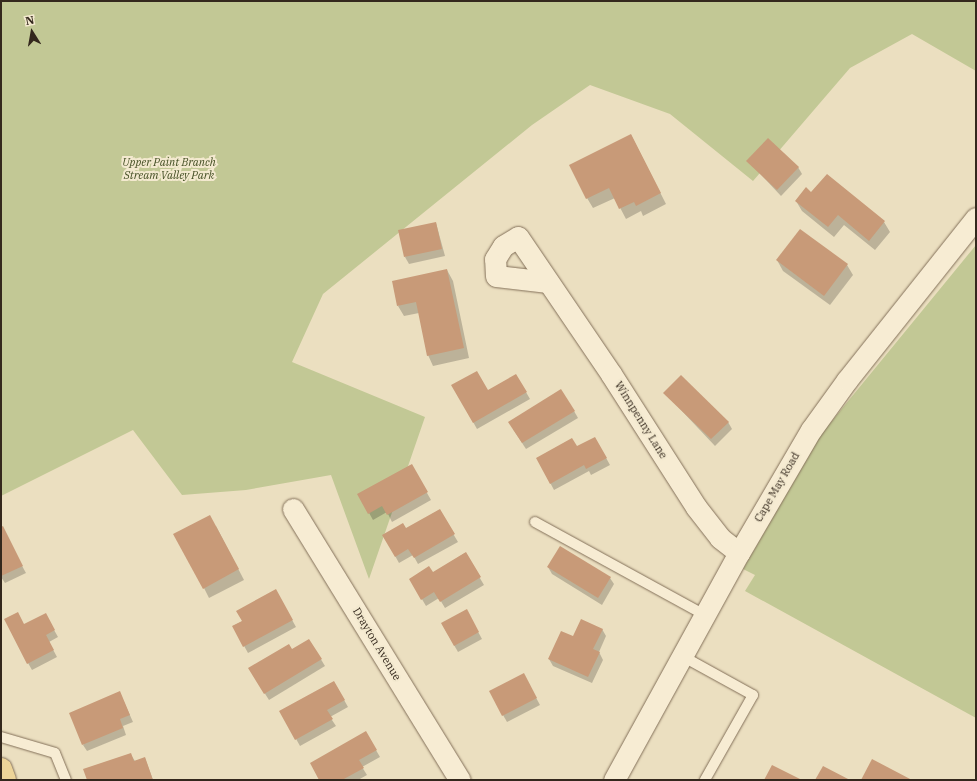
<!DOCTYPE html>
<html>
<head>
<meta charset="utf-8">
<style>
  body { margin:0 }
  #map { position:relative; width:977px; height:781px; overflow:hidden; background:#ebdfc0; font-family:"IBM Plex Serif",serif }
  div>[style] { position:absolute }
  .green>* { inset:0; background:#c2c895 }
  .shadow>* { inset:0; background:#0003 }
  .building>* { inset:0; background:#c89a78 }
  .roads { filter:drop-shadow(0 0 1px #837059) drop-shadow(0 0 1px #837059) }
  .lane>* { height:10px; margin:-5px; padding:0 5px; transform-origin:5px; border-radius:5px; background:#f7ecd3 }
  .street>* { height:21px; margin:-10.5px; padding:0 10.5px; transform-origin:10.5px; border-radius:10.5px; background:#f7ecd3 }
  .primary>* { height:22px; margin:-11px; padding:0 11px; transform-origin:11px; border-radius:11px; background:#edd499 }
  span { translate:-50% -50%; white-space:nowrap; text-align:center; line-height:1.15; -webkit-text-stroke:4px #f3e9cf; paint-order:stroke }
  .park-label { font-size:11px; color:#444f24; font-style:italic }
  .street-label { font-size:11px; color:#34281d }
  .frame { position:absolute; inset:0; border:2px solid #34281d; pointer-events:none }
  .north { position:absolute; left:12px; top:12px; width:40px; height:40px; -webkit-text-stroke:3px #f3e9cf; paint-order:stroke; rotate:349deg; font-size:11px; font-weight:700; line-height:16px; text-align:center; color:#34281d }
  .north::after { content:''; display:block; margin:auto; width:14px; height:18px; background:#34281d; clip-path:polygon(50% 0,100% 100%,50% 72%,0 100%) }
</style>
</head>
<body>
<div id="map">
  <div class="green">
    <div style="clip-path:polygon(1px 1px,976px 1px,976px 71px,912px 34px,850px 68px,753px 181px,670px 114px,590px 85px,532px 125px,323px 294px,292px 362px,425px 417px,369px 579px,331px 475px,246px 490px,182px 495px,133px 430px,1px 496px)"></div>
    <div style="clip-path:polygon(976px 245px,976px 718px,745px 591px,755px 575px,743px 569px,822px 433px)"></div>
  </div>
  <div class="shadow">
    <div style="clip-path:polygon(631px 135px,666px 204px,643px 216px,641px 211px,626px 219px,615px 198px,593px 208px,587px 198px)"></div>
    <div style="clip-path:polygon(748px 161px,798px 167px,802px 174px,781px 196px)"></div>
    <div style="clip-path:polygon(812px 193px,884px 222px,890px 232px,875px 250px,844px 225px,834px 237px,802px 211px,796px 201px)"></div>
    <div style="clip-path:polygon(436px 223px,445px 256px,409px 264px,405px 257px)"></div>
    <div style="clip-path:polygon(777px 260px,847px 265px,853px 275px,830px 305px,783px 271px)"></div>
    <div style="clip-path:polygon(447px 270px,453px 281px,469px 358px,433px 366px,428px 355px,419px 313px,404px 316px,398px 306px)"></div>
    <div style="clip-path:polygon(516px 375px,530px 399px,477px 429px,453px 386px,488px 391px)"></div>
    <div style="clip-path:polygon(665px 393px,728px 422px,732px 429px,715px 446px)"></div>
    <div style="clip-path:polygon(574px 411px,578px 418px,526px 449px,513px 429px)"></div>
    <div style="clip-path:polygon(595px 438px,610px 465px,591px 475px,589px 471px,554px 490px,537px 458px,577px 448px)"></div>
    <div style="clip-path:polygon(411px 465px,431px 500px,392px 522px,387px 512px,373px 520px,359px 495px)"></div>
    <div style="clip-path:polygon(439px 510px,458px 542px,418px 564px,413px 555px,399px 563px,384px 536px,406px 530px)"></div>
    <div style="clip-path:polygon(216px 526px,244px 580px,209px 598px,204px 588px)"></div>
    <div style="clip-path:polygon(1px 528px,26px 573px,5px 583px,1px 577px)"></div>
    <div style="clip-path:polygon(465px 553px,484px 585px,445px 608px,439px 598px,426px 606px,410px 579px,433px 573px)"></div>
    <div style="clip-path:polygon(548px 567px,610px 578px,614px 584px,602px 605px,552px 574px)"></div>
    <div style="clip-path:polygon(276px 591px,296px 627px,248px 653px,233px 626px,243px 621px)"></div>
    <div style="clip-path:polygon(466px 610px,482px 639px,458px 652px,442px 624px)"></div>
    <div style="clip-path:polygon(49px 621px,58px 637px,49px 642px,57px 657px,32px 670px,28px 663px,24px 625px)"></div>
    <div style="clip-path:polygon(602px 629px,606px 636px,599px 652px,603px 660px,592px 683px,553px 666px,549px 659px,574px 637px)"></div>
    <div style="clip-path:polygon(309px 640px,325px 666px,269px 700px,253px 675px)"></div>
    <div style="clip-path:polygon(527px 681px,540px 705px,507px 722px,503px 715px)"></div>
    <div style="clip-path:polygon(334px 682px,348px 707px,330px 717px,336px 726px,300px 746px,281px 712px)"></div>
    <div style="clip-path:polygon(120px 693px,133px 722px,123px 726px,126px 735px,87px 751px,83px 745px)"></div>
    <div style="clip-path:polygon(366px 733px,380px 757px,362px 767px,367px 775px,358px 780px,321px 780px)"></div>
    <div style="clip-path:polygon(131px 755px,135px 761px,145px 758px,153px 780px,88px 780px)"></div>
  </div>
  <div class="building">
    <div style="clip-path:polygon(631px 134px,661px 193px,636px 206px,634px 202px,619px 209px,609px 188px,586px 199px,569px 165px)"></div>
    <div style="clip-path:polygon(768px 138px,799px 167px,777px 190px,746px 161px)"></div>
    <div style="clip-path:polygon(827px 174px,885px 221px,869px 241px,838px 215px,828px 227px,795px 201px,806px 187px,811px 192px)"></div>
    <div style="clip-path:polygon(436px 222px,442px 249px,404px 257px,398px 230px)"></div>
    <div style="clip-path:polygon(800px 229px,848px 264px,824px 296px,776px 260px)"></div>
    <div style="clip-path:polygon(447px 269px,464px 348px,427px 356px,416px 302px,397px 306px,392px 281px)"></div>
    <div style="clip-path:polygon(477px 371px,488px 390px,516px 374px,527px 392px,473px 423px,451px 385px)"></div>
    <div style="clip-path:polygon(681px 375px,729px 422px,711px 439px,663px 393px)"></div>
    <div style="clip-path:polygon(561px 389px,575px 411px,522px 443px,508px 422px)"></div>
    <div style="clip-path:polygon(595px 437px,607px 458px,586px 469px,584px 465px,550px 484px,536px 458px,572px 438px,577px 446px)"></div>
    <div style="clip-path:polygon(412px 464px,428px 492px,387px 515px,382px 506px,368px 514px,357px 494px)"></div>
    <div style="clip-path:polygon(440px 509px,455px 534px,414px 558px,408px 549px,395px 557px,382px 535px,403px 523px,406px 528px)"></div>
    <div style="clip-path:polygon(210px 515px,239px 569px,203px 589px,173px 534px)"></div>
    <div style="clip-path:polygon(3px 526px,23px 566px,1px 576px,1px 527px)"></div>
    <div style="clip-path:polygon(560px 546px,611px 577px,598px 598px,547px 567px)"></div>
    <div style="clip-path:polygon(466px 552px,481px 577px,440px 602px,434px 592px,421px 600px,409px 579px,429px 566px,433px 572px)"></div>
    <div style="clip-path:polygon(276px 589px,293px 620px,243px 647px,232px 626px,242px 621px,236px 611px)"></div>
    <div style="clip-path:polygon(467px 609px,479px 632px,454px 646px,441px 623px)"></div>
    <div style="clip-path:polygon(18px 612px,24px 624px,46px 613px,55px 630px,46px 635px,54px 650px,27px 664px,4px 619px)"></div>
    <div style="clip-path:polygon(581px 619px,603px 629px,593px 649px,600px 652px,588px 677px,548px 659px,561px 631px,573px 636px)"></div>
    <div style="clip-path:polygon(309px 639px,322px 659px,264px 694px,248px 668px,289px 644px,292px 649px)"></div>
    <div style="clip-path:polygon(524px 673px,537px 698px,502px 716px,489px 691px)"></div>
    <div style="clip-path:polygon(334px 681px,345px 700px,327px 710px,333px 719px,295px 740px,279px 711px)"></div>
    <div style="clip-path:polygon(120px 691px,130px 715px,120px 719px,123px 728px,82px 745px,69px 713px)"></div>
    <div style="clip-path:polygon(366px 731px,377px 750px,359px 760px,364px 768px,342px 780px,319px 780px,310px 763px)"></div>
    <div style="clip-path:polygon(131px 753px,134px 761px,145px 757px,153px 780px,87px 780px,83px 769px)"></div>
    <div style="clip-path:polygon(872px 759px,912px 780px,861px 780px)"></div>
    <div style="clip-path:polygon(772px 765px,802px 780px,764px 780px)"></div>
    <div style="clip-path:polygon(823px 766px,850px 780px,815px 780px)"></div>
  </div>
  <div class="roads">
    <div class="lane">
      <div style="left:535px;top:522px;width:194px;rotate:28.7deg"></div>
      <div style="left:682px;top:656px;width:81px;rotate:28.8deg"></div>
      <div style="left:753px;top:695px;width:98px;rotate:119.5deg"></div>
      <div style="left:1px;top:737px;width:56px;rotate:16.5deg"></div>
      <div style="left:55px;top:753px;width:29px;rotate:68deg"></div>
    </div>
    <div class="street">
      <div style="left:548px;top:282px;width:52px;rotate:-173.4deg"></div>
      <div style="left:496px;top:276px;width:17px;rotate:-93deg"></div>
      <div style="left:495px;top:259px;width:15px;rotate:-58deg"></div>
      <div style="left:503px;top:246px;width:17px;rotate:-31deg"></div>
      <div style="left:518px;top:237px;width:166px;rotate:55.8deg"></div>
      <div style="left:611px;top:374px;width:158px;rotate:57.4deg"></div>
      <div style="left:696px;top:507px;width:39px;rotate:52deg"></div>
      <div style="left:720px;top:538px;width:24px;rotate:38deg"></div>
      <div style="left:293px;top:509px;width:318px;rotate:58.4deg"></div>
      <div style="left:614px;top:780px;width:259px;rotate:-61.2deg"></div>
      <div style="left:739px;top:553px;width:143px;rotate:-59.7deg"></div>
      <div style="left:811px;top:430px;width:62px;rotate:-54.2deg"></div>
      <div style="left:847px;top:380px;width:207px;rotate:-51.5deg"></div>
    </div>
    <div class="primary">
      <div style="left:1px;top:769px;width:12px;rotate:70deg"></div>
    </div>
  </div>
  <div class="park-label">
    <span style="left:169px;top:169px">Upper Paint Branch<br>Stream Valley Park</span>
  </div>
  <div class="street-label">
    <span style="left:641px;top:420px;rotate:58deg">Winnpenny Lane</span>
    <span style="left:777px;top:487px;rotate:-60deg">Cape May Road</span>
    <span style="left:377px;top:644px;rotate:59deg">Drayton Avenue</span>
  </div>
  <div class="frame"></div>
  <div class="north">N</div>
</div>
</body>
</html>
